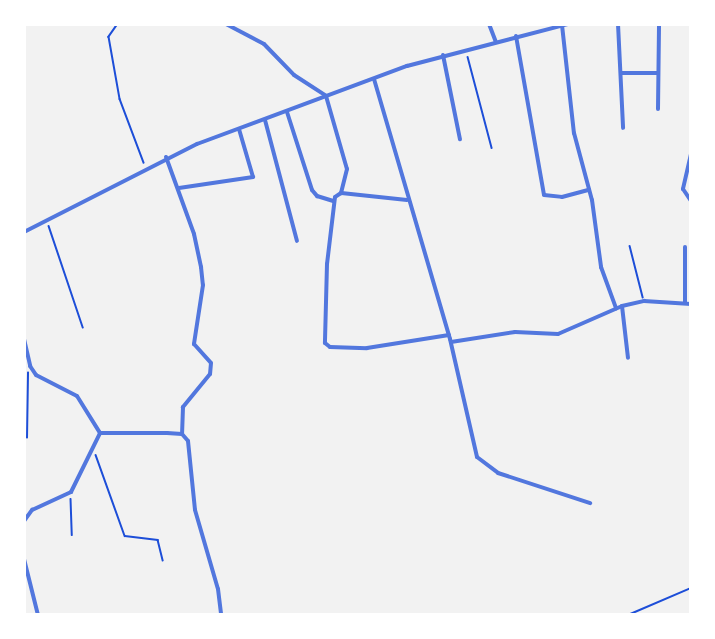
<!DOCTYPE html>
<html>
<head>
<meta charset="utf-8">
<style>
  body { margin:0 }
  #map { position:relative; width:715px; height:639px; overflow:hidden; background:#f2f2f2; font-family:Overpass,sans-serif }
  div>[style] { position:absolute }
  .path>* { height:1.5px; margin:-0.75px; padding:0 0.75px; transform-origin:0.75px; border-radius:0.75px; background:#1d4ed8 }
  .minor>* { height:4px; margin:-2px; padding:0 2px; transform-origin:2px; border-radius:2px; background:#5277de }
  span { translate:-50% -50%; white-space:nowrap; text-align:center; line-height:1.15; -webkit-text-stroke:4.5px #fff; paint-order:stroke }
  .frame { position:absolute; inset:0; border:26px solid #fff; pointer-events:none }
</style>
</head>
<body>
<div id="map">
  <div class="path">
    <div style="left:118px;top:24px;width:16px;rotate:125deg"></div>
    <div style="left:109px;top:37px;width:63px;rotate:79.9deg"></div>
    <div style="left:120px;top:99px;width:68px;rotate:69.4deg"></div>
    <div style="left:468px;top:57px;width:94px;rotate:75.2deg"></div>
    <div style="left:49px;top:226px;width:107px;rotate:71.4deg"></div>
    <div style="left:630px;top:246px;width:53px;rotate:75.7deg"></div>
    <div style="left:27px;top:438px;width:65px;rotate:-89.1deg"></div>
    <div style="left:96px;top:455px;width:86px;rotate:70.3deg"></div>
    <div style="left:125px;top:536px;width:33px;rotate:7deg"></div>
    <div style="left:158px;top:540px;width:21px;rotate:76deg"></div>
    <div style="left:71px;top:499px;width:36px;rotate:88deg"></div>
    <div style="left:628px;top:615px;width:69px;rotate:-23.2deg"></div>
  </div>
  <div class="minor">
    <div style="left:226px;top:24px;width:43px;rotate:27.8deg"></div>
    <div style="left:264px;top:44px;width:43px;rotate:45.9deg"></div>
    <div style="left:294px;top:75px;width:38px;rotate:33deg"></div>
    <div style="left:326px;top:96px;width:76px;rotate:74deg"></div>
    <div style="left:347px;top:169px;width:25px;rotate:104deg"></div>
    <div style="left:489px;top:24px;width:19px;rotate:69deg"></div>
    <div style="left:618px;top:24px;width:104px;rotate:87.2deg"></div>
    <div style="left:562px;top:25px;width:109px;rotate:83.7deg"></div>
    <div style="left:574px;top:133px;width:69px;rotate:75deg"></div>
    <div style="left:592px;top:200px;width:68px;rotate:82.3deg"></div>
    <div style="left:601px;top:267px;width:44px;rotate:69.9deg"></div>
    <div style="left:516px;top:36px;width:161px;rotate:80deg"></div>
    <div style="left:544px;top:195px;width:18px;rotate:6deg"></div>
    <div style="left:562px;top:197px;width:28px;rotate:-15deg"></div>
    <div style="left:443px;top:55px;width:86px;rotate:78.6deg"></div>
    <div style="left:621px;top:73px;width:36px"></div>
    <div style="left:374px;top:79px;width:271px;rotate:73.7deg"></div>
    <div style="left:450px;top:339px;width:121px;rotate:77.1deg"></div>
    <div style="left:477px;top:457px;width:26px;rotate:37deg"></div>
    <div style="left:498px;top:473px;width:97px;rotate:18.1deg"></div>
    <div style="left:658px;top:109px;width:85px;rotate:-89.3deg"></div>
    <div style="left:287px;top:112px;width:82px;rotate:72.2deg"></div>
    <div style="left:312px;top:190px;width:8px;rotate:50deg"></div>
    <div style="left:317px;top:196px;width:17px;rotate:17deg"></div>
    <div style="left:265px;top:120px;width:125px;rotate:75.2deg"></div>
    <div style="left:691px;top:154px;width:36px;rotate:103deg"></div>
    <div style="left:683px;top:189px;width:14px;rotate:56deg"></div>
    <div style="left:166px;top:157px;width:82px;rotate:70deg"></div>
    <div style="left:194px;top:234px;width:34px;rotate:78deg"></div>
    <div style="left:201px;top:267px;width:18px;rotate:84deg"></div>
    <div style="left:203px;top:285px;width:60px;rotate:98.7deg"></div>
    <div style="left:194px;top:344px;width:25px;rotate:48deg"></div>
    <div style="left:211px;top:363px;width:11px;rotate:95deg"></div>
    <div style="left:210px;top:374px;width:43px;rotate:129.3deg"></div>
    <div style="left:183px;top:407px;width:27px;rotate:92deg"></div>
    <div style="left:179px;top:188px;width:75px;rotate:-8.5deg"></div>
    <div style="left:253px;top:177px;width:50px;rotate:-106.3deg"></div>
    <div style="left:407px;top:200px;width:66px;rotate:-173.9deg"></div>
    <div style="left:341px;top:193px;width:7px;rotate:146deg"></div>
    <div style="left:335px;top:197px;width:67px;rotate:96.8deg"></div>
    <div style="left:327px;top:264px;width:79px;rotate:91.5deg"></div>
    <div style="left:325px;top:343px;width:6px;rotate:39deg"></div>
    <div style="left:330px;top:347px;width:37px;rotate:2deg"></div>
    <div style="left:367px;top:348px;width:83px;rotate:-9deg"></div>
    <div style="left:24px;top:232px;width:194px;rotate:-27deg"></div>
    <div style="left:197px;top:144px;width:224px;rotate:-20.4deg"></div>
    <div style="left:407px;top:66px;width:166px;rotate:-14.6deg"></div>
    <div style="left:685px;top:247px;width:56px;rotate:90deg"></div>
    <div style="left:622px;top:306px;width:52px;rotate:83.4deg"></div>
    <div style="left:24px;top:339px;width:28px;rotate:77deg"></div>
    <div style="left:30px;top:366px;width:11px;rotate:56deg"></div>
    <div style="left:36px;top:375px;width:46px;rotate:27.1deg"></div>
    <div style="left:77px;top:396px;width:44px;rotate:58.1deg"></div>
    <div style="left:100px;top:433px;width:67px"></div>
    <div style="left:167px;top:433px;width:15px;rotate:4deg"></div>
    <div style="left:182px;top:434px;width:9px;rotate:49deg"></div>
    <div style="left:188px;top:441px;width:69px;rotate:84.2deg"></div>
    <div style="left:195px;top:510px;width:82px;rotate:73.8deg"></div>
    <div style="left:218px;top:589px;width:26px;rotate:83deg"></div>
    <div style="left:451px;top:342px;width:65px;rotate:-8.9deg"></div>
    <div style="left:515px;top:332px;width:43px;rotate:2.7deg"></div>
    <div style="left:558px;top:334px;width:70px;rotate:-23.6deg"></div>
    <div style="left:622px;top:306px;width:23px;rotate:-13deg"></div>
    <div style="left:644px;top:301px;width:47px;rotate:3.7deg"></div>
    <div style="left:24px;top:521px;width:14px;rotate:-54deg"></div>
    <div style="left:32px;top:510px;width:43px;rotate:-24.8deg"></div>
    <div style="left:71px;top:492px;width:66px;rotate:-63.8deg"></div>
    <div style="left:24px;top:559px;width:58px;rotate:76deg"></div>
  </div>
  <div class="frame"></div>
</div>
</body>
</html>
